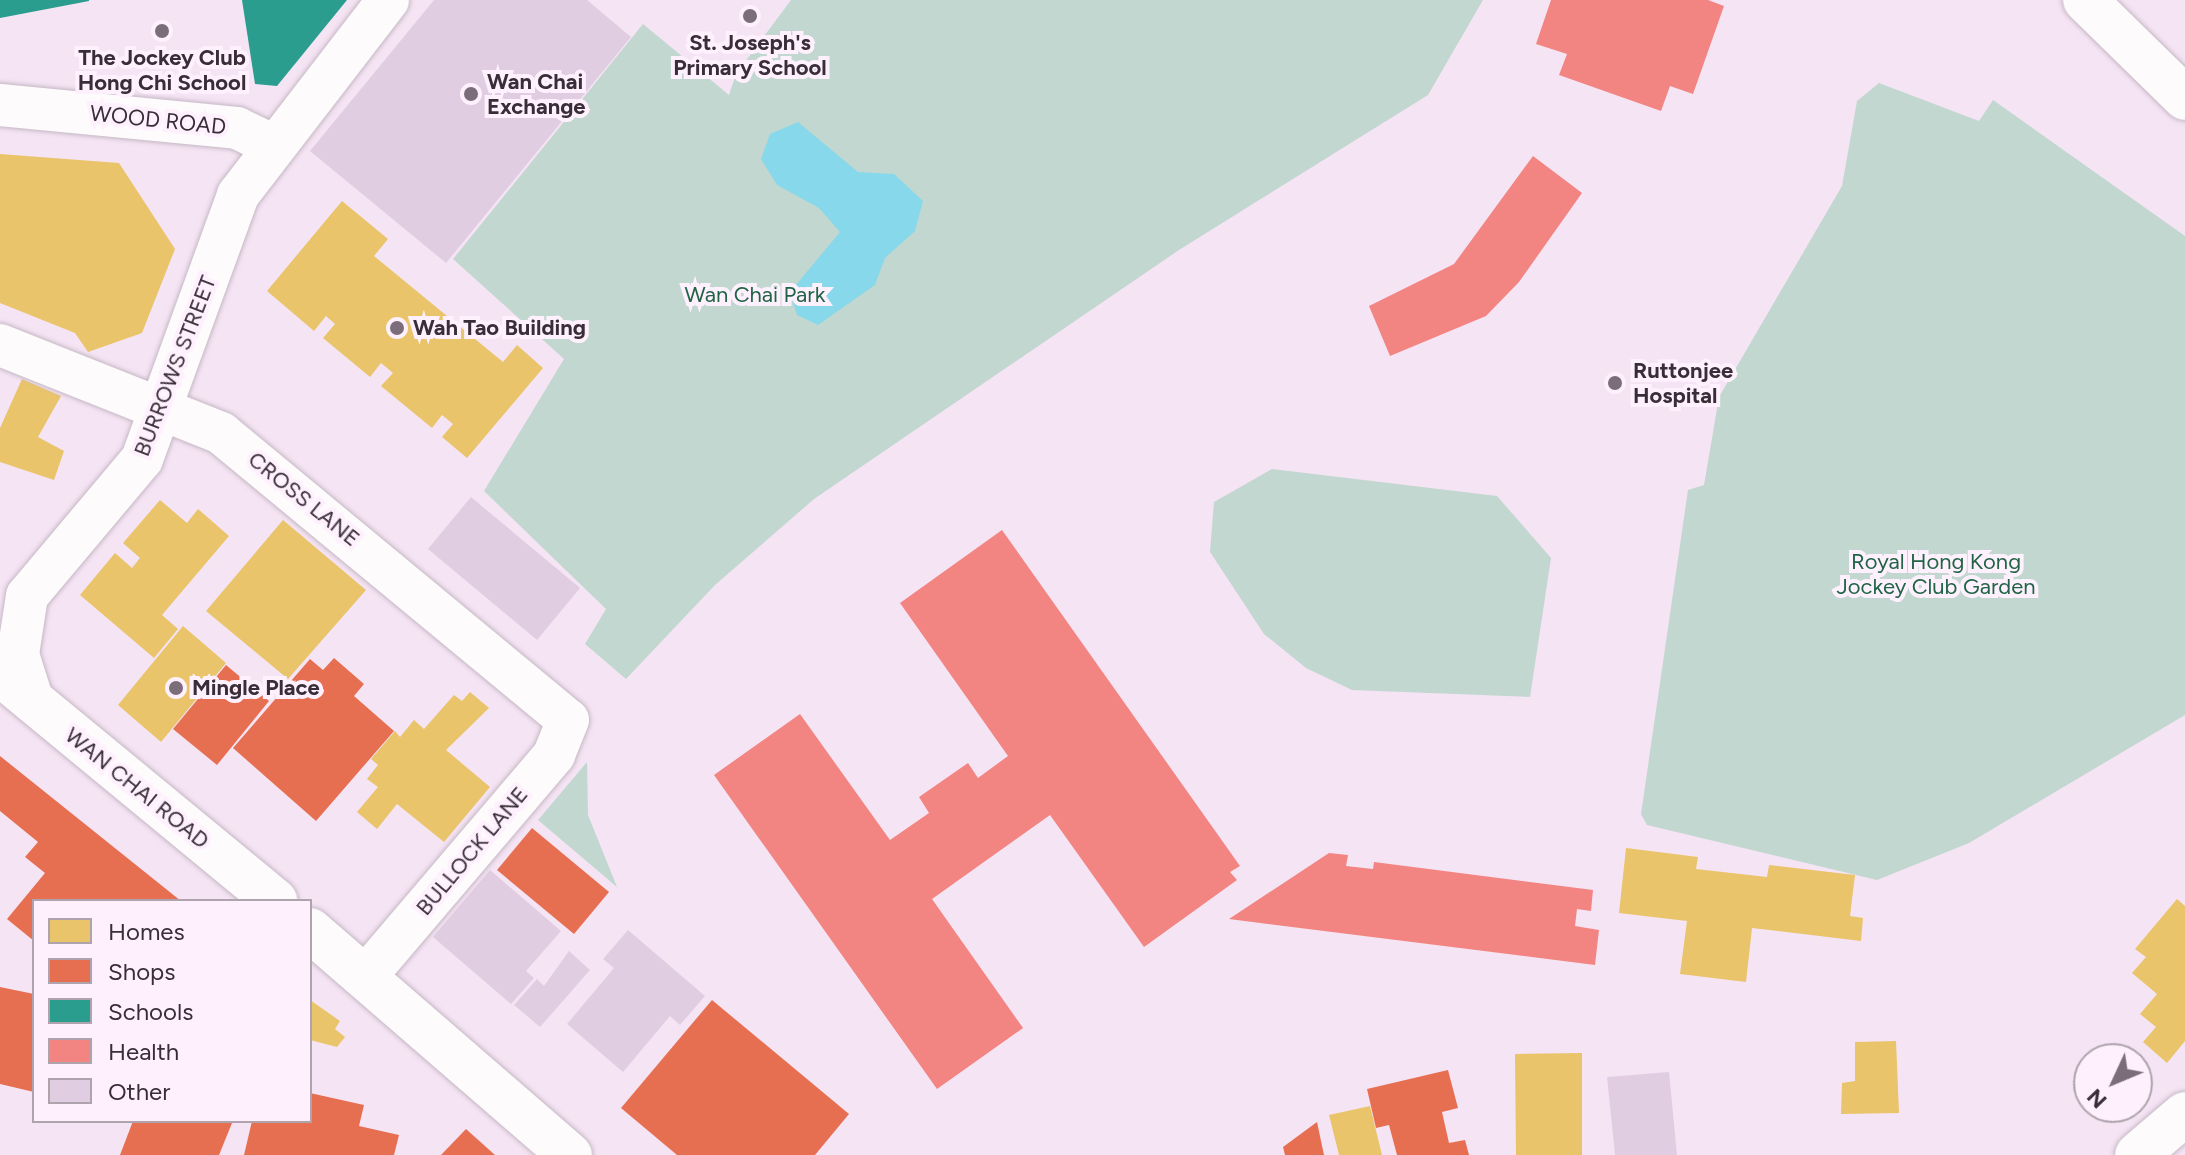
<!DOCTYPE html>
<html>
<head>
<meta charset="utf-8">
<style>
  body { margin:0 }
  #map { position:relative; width:2185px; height:1155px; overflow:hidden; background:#f5e4f4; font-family:Figtree,sans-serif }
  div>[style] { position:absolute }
  .green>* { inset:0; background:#c2d7cf }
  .water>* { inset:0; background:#87d8ea }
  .homes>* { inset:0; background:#e9c46a }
  .shops>* { inset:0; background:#e76f51 }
  .schools>* { inset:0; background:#2a9d8f }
  .health>* { inset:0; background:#f28482 }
  .building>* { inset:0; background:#e1cde1 }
  .roads { filter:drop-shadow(0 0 2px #c5b8c4) drop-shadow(0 0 2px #c5b8c4) }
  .street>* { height:42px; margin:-21px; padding:0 21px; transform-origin:21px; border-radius:21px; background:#fefbfd }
  .secondary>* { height:44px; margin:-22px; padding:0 22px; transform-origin:22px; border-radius:22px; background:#fefbfd }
  .dots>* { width:22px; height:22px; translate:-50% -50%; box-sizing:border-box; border:4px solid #fef1fd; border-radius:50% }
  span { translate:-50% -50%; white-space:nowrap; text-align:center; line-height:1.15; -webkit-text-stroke:8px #fef1fd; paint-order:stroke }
  .poi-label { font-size:22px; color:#392d38; font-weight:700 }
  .left { translate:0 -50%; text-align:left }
  .street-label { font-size:22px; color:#392d38 }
  .park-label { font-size:22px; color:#206445 }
  .legend { position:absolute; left:32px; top:899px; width:280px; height:224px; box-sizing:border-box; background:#fef1fd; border:2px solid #afa3ae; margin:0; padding:10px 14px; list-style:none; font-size:24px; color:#392d38 }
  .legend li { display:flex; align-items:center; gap:16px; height:40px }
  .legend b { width:40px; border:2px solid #afa3ae }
  .north { position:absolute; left:2073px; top:1043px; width:80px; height:80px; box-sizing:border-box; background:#fef1fd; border:2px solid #afa3ae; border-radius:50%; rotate:226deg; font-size:22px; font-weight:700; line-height:32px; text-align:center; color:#392d38 }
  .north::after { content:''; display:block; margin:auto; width:28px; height:36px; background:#7b6d7a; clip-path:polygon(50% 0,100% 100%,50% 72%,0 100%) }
</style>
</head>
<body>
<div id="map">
  <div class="green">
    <div style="clip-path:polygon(791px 0,1483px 0,1428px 95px,1179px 250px,814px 499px,715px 585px,626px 679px,585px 644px,606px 609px,484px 491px,564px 359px,453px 259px,643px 24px,729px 95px,736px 74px)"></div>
    <div style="clip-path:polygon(1879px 83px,1979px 121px,1993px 100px,2185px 236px,2185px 715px,1969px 843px,1877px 880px,1647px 825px,1641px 814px,1688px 490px,1704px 485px,1719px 397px,1842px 186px,1857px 101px)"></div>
    <div style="clip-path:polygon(1272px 469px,1497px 496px,1551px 558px,1530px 697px,1352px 690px,1306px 668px,1264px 634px,1210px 552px,1214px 502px)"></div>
    <div style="clip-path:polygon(587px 762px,588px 815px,617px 887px,538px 820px)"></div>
  </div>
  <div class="water">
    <div style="clip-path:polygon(798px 122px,858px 172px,894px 174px,923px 201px,915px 231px,885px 258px,875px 285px,818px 325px,797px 315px,790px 292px,840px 232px,819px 208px,777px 185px,761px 159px,770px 134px)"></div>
  </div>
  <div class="homes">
    <div style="clip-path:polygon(0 154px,119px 163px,175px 249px,142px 333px,88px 352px,75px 333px,0 303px)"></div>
    <div style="clip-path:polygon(342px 201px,388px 239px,374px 256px,503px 362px,517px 345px,543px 368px,467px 458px,442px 437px,453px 424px,442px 415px,432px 428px,381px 386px,393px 373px,381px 363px,370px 377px,323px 338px,335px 324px,326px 316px,314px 331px,267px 291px)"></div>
    <div style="clip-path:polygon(22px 379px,61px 396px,38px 437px,64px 451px,54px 480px,0 462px,0 428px)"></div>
    <div style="clip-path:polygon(160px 500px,187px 523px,198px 509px,229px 536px,162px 615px,178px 629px,154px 658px,80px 595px,115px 553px,132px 568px,140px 558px,123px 543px)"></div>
    <div style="clip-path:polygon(283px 520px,366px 590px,288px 679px,206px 611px)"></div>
    <div style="clip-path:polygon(183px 626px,226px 663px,161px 742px,118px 705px)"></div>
    <div style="clip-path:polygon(470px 692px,489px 708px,446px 750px,490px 787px,444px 842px,397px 804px,377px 829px,357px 812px,378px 787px,367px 779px,378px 765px,371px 759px,395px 731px,400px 737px,414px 720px,424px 729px,454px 695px,462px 701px)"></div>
    <div style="clip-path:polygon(1626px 848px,1698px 857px,1696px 869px,1767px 877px,1769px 865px,1855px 875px,1850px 916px,1863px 918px,1861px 941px,1752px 928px,1746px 982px,1680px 974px,1687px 921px,1619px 913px)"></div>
    <div style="clip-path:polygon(2177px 899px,2185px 906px,2185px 1041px,2167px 1063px,2143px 1042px,2156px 1027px,2140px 1014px,2157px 994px,2132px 973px,2146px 957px,2135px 949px)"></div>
    <div style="clip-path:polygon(310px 1000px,340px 1021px,335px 1029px,345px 1037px,337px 1047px,310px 1040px)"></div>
    <div style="clip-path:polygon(1896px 1041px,1899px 1113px,1841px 1114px,1842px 1083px,1855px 1081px,1855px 1042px)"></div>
    <div style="clip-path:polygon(1582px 1053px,1582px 1155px,1516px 1155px,1515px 1054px)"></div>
    <div style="clip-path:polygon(678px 1063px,705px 1086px,720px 1069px,731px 1078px,738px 1069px,782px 1105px,771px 1117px,781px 1127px,769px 1140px,787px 1155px,714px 1155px,686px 1132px,658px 1088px)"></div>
    <div style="clip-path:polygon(1370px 1106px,1382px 1155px,1339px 1155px,1329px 1115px)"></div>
  </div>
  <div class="shops">
    <div style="clip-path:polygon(334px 658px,364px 684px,354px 696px,394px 731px,316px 821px,233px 748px,310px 659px,323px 670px)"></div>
    <div style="clip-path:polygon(226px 665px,269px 701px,217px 765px,173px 729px)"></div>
    <div style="clip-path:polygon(0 756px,181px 901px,34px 901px,34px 941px,7px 919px,45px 873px,25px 857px,38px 842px,0 811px)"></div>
    <div style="clip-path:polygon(532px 828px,609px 892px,574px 934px,497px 870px)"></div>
    <div style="clip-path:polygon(0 987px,34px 994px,34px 1092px,0 1084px)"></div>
    <div style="clip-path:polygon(712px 1000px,849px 1114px,815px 1155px,677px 1155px,621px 1108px)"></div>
    <div style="clip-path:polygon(1448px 1070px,1458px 1108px,1442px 1112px,1449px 1143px,1465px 1140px,1469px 1155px,1397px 1155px,1389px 1125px,1376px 1128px,1367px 1089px)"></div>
    <div style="clip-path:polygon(310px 1093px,364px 1105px,359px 1126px,399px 1135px,394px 1155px,244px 1155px,252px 1121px,310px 1121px)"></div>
    <div style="clip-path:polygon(133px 1121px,223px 1121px,232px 1123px,219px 1155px,120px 1155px)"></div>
    <div style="clip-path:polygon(1317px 1122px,1324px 1155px,1285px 1155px,1283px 1147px)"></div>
    <div style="clip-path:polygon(466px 1129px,495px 1155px,441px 1155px)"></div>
  </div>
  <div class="schools">
    <div style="clip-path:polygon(0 0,89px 0,89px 1px,0 18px)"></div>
    <div style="clip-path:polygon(242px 0,347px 0,277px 86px,255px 84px)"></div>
  </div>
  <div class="health">
    <div style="clip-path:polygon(1551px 0,1708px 0,1724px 6px,1693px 94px,1670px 86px,1661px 111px,1559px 75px,1567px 54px,1536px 44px)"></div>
    <div style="clip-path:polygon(1533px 156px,1582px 193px,1519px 282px,1486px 316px,1390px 356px,1369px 306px,1454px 264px)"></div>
    <div style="clip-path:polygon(1002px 530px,1240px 866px,1230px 872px,1237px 880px,1144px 947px,1050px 815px,932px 899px,1023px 1028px,937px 1089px,714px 775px,800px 714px,890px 840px,929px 813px,919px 797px,968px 763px,978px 778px,1008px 756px,900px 603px)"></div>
    <div style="clip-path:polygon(1329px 853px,1348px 855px,1346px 866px,1373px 869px,1374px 862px,1593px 890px,1591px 911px,1577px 909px,1575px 926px,1599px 930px,1595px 965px,1229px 919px)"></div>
  </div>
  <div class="building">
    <div style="clip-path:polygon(434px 0,587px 0,631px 37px,446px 263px,310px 151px)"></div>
    <div style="clip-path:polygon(471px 497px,580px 588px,537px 640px,428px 549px)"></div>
    <div style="clip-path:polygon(490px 870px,561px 931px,526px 971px,534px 978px,511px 1004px,433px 937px)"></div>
    <div style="clip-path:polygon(628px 930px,705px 996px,680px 1025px,670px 1016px,623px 1072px,567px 1024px,614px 968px,603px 959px)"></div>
    <div style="clip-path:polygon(569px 951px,590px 970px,540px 1027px,514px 1005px,537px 979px,544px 986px)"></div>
    <div style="clip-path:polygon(1669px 1072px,1677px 1155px,1615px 1155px,1607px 1077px)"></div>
  </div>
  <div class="roads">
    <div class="street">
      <div style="left:0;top:105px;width:238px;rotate:5.5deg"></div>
      <div style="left:237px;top:128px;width:37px;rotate:26deg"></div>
      <div style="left:0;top:345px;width:238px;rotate:21.7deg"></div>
      <div style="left:221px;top:433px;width:450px;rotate:39.6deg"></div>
      <div style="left:568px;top:720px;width:38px;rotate:112deg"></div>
      <div style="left:554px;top:755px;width:290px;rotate:130.4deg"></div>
      <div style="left:33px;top:702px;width:50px;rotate:-107.4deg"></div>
      <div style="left:18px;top:654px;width:59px;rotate:-81.2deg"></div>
      <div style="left:27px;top:596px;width:179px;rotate:-50deg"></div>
      <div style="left:142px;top:459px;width:281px;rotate:-70deg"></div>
      <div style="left:238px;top:195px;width:246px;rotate:-52.4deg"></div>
    </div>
    <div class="secondary">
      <div style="left:2085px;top:0;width:140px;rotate:44.4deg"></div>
      <div style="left:0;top:674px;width:357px;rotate:39.5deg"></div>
      <div style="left:310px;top:930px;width:344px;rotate:40.9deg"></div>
      <div style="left:2137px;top:1155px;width:63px;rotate:-40.5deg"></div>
    </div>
  </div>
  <div class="dots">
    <div style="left:750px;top:16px;background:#7b6d7a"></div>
    <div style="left:162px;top:31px;background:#7b6d7a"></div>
    <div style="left:471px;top:94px;background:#7b6d7a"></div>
    <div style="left:397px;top:328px;background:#7b6d7a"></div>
    <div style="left:1615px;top:383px;background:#7b6d7a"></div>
    <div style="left:176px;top:688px;background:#7b6d7a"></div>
  </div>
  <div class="poi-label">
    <span style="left:750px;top:55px">St. Joseph's<br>Primary School</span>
    <span style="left:162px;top:70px">The Jockey Club<br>Hong Chi School</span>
    <span class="left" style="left:487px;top:94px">Wan Chai<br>Exchange</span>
    <span class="left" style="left:413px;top:328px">Wah Tao Building</span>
    <span class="left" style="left:1633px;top:383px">Ruttonjee<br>Hospital</span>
    <span class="left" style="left:192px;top:688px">Mingle Place</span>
  </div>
  <div class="street-label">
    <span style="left:158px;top:120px;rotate:6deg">WOOD ROAD</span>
    <span style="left:175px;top:366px;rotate:-69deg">BURROWS STREET</span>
    <span style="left:304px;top:499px;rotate:39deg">CROSS LANE</span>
    <span style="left:137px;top:788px;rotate:39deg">WAN CHAI ROAD</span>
    <span style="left:472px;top:851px;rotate:-50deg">BULLOCK LANE</span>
  </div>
  <div class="park-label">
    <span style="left:755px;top:295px">Wan Chai Park</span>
    <span style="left:1936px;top:574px">Royal Hong Kong<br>Jockey Club Garden</span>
  </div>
  <ul class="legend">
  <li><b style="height:22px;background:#e9c46a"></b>Homes</li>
  <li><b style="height:22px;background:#e76f51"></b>Shops</li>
  <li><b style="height:22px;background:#2a9d8f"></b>Schools</li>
  <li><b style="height:22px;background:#f28482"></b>Health</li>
  <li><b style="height:22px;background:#e1cde1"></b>Other</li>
  </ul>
  <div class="north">N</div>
</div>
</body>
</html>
